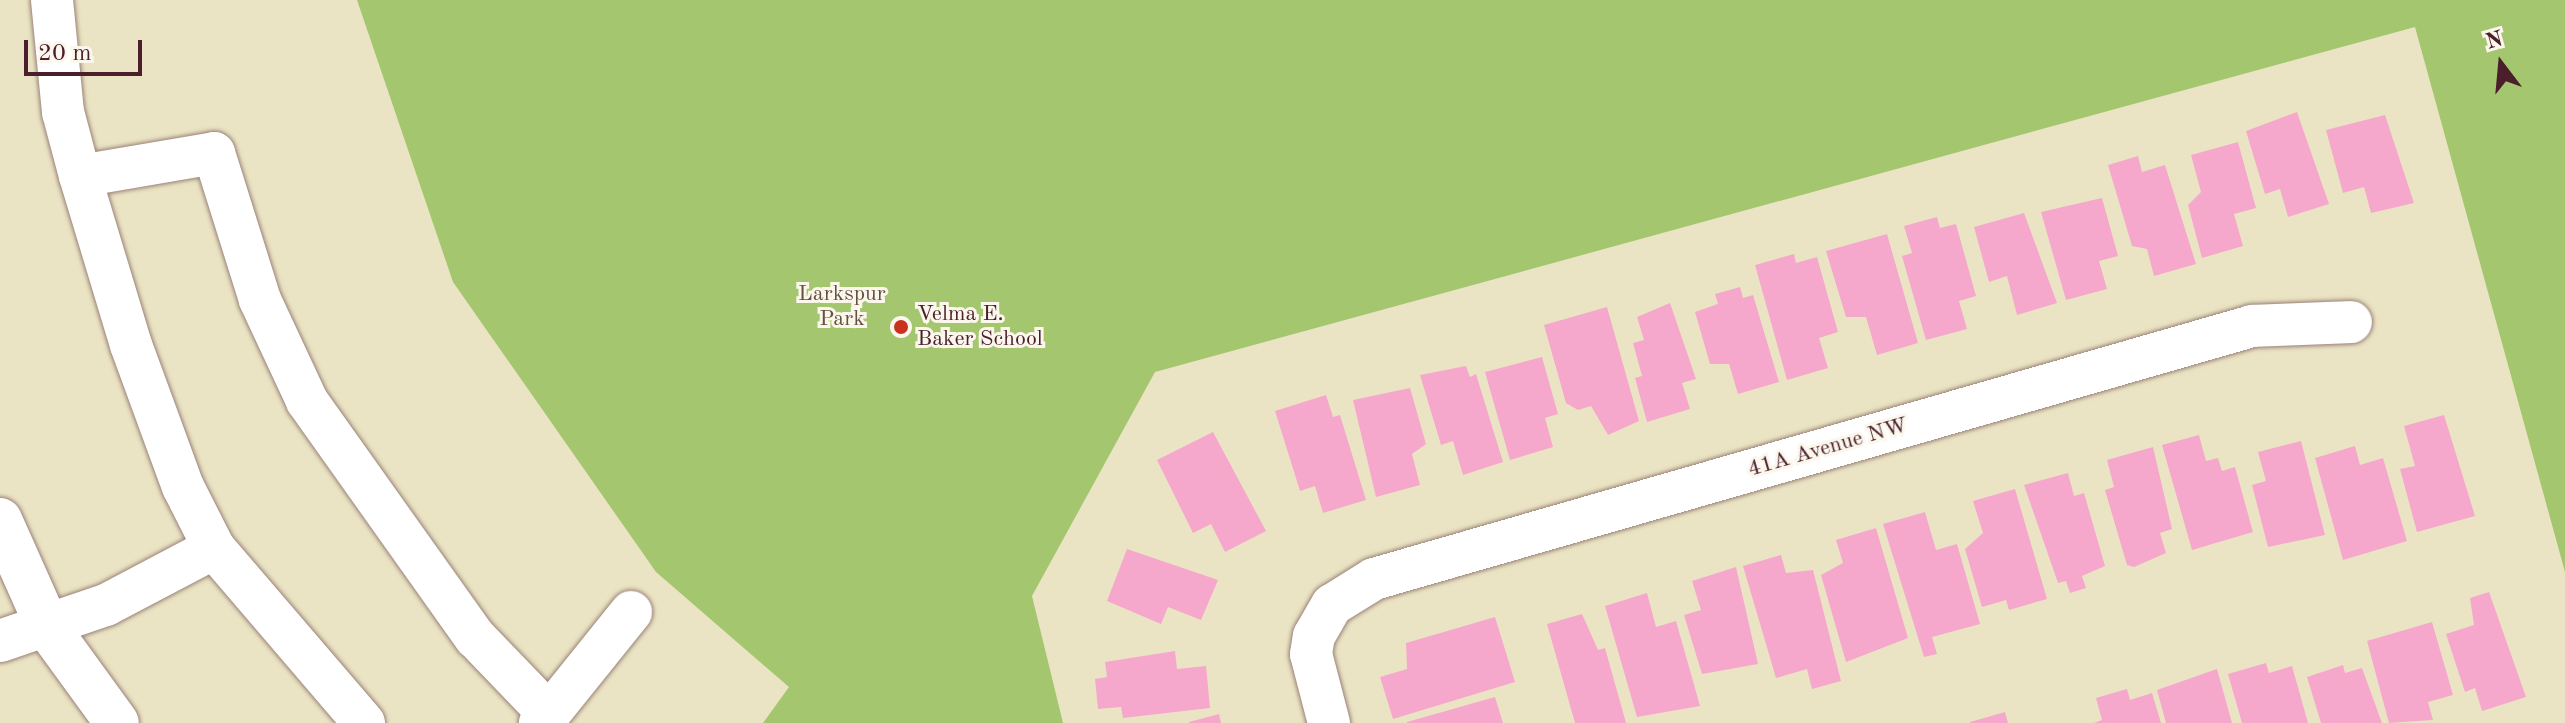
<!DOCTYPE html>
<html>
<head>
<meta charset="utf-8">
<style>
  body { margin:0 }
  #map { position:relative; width:2565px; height:723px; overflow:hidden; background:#ebe4c4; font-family:"Old Standard TT",serif }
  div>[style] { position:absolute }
  .green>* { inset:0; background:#a3c66f }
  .building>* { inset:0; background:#f5a8cc }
  .roads { filter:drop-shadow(0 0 2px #9a8278) drop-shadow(0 0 2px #9a8278) }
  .street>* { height:42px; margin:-21px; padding:0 21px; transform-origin:21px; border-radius:21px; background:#fff }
  .secondary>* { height:44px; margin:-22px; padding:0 22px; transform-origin:22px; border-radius:22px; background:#fff }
  .dots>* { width:22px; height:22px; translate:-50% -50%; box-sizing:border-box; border:4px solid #fbf7ec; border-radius:50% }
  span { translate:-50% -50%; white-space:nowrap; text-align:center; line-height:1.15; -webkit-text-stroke:6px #fbf7ec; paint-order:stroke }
  .park-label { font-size:22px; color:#65513f }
  .poi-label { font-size:22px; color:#4a1f2b }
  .left { translate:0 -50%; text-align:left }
  .street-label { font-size:22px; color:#4a1f2b }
  .north { position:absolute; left:2461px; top:24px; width:80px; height:80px; -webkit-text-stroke:6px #fbf7ec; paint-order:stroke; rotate:344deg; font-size:22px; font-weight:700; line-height:32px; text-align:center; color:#4a1f2b }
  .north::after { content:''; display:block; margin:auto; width:28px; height:36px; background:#4a1f2b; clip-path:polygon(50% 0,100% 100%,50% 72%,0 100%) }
  .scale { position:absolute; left:24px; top:40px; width:118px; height:36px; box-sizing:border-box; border:4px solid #4a1f2b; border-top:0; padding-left:10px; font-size:24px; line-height:28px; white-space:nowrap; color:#4a1f2b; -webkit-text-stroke:6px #fbf7ec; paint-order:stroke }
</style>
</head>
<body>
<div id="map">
  <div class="green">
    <div style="clip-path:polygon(357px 0,2565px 0,2565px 572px,2415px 27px,1155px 372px,1032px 596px,1063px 723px,763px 723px,789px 687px,656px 572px,453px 282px)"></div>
  </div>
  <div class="building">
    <div style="clip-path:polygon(2297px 112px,2329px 204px,2288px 217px,2280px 189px,2265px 194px,2246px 131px)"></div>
    <div style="clip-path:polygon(2385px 115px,2414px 203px,2371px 213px,2364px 187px,2343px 193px,2326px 130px)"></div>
    <div style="clip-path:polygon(2238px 142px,2256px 208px,2234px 214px,2243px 246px,2202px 258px,2188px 205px,2201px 192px,2191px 155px)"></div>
    <div style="clip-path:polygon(2138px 156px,2142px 172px,2165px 165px,2196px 264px,2154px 276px,2147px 249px,2132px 246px,2108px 165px)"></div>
    <div style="clip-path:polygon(2102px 198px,2118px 256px,2099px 261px,2107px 289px,2066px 300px,2041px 212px)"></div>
    <div style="clip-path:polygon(2024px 213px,2057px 303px,2017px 315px,2007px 276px,1989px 282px,1974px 227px)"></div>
    <div style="clip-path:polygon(1937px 217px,1940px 228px,1956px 224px,1976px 296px,1959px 301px,1967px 329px,1926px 340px,1902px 256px,1912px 253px,1904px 226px)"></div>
    <div style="clip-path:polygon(1887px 234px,1918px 343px,1877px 355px,1866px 317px,1846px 317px,1826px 251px)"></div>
    <div style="clip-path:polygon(1794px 254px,1796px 263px,1817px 257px,1838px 332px,1819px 338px,1828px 368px,1787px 380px,1755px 265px)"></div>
    <div style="clip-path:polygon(1740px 287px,1743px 298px,1753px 295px,1779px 382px,1738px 394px,1729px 364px,1710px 364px,1695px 312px,1718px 304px,1715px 294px)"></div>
    <div style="clip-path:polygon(1670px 303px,1696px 379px,1682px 383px,1690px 409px,1647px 422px,1635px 378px,1642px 376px,1633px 343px,1644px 340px,1637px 317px)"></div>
    <div style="clip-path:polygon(1607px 307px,1639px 421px,1608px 435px,1591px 406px,1578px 410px,1566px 403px,1544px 325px)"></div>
    <div style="clip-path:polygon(1542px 357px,1558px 414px,1545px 418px,1553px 447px,1510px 460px,1485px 372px)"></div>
    <div style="clip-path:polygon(1466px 366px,1470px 377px,1476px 374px,1503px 462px,1463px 475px,1453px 441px,1441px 445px,1420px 375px)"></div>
    <div style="clip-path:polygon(1410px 388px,1426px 444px,1412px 454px,1420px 485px,1376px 497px,1353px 400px)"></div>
    <div style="clip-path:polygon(1326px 395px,1333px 417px,1340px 415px,1366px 500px,1323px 513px,1315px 486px,1300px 491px,1275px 411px)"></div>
    <div style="clip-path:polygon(2444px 415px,2475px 516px,2417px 532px,2400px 469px,2415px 466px,2404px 426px)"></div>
    <div style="clip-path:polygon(1213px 432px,1266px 531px,1225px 552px,1211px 524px,1193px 533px,1157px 460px)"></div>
    <div style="clip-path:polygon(2199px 435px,2206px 461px,2218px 458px,2222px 471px,2235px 467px,2253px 532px,2192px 550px,2162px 445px)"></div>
    <div style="clip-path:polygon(2301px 441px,2325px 535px,2268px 547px,2252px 485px,2266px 481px,2258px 452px)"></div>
    <div style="clip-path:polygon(2355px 446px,2360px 465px,2383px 458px,2407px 541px,2343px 560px,2315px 458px)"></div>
    <div style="clip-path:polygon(2153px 447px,2172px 529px,2160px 533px,2166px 553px,2134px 567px,2127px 565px,2105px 490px,2114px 487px,2107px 460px)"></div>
    <div style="clip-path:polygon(2068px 473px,2074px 496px,2084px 493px,2105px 566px,2082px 576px,2086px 588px,2070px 593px,2066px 581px,2058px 583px,2024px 485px)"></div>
    <div style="clip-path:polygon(2015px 489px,2047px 599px,2009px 610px,2006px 600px,1982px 607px,1965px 549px,1983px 533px,1973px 501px)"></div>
    <div style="clip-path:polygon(1925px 512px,1936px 550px,1957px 544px,1980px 624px,1932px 637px,1937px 654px,1924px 657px,1883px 524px)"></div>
    <div style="clip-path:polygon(1876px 528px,1908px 638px,1846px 662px,1821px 575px,1843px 563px,1836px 540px)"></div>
    <div style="clip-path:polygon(1127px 549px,1218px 580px,1201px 620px,1168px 607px,1161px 624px,1107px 601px)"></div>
    <div style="clip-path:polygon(1781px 555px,1786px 573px,1813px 570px,1841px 681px,1812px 689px,1807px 669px,1776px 678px,1743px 566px)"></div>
    <div style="clip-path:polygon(1736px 567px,1758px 664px,1702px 674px,1684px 615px,1701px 610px,1692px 581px)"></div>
    <div style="clip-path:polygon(2489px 592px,2526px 697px,2482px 711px,2475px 688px,2465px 692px,2446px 634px,2474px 625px,2470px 598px)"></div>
    <div style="clip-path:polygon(1647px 593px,1656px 627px,1676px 621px,1700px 706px,1637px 717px,1605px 606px)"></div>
    <div style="clip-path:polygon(1582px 614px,1598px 650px,1605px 648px,1626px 723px,1575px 723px,1547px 624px)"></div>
    <div style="clip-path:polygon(1495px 617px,1515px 682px,1393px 719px,1380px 677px,1407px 669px,1406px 643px)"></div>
    <div style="clip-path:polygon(2432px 622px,2453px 695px,2428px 702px,2433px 720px,2389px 723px,2367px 641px)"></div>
    <div style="clip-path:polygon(1175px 651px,1177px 669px,1206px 666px,1210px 708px,1123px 718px,1121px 707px,1098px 709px,1095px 679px,1107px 677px,1105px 662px)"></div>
    <div style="clip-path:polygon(2266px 663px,2269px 673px,2292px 666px,2308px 723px,2242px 723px,2228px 674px)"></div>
    <div style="clip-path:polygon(2343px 665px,2345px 673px,2362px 668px,2382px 723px,2321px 723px,2307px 677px)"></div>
    <div style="clip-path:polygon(2217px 669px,2232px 723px,2166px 723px,2157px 690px)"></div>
    <div style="clip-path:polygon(2127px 689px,2130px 700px,2152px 693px,2161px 723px,2094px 723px,2102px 720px,2096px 698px)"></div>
    <div style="clip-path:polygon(1495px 697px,1503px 723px,1407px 723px,1407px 722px)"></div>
    <div style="clip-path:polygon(2005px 712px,2008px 723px,1970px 723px,1970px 722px)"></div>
    <div style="clip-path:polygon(1219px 714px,1221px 723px,1189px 723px,1189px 722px)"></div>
  </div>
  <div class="roads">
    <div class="street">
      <div style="left:52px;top:0;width:113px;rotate:84.4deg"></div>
      <div style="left:63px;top:112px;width:66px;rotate:75.1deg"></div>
      <div style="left:0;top:641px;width:112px;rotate:-18.8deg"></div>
      <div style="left:106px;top:605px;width:122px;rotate:-27.8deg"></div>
      <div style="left:549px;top:714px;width:131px;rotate:-51.2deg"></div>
      <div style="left:364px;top:723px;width:230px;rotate:-130.6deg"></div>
      <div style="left:214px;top:548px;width:68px;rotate:-116.9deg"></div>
      <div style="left:183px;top:487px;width:151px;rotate:-110.1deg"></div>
      <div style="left:131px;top:345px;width:177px;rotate:-106.8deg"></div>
      <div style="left:80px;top:176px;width:136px;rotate:-9.7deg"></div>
      <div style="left:214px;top:153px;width:154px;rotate:72.6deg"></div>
      <div style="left:260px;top:300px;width:111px;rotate:65deg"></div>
      <div style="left:307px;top:401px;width:290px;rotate:54.6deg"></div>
      <div style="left:475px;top:637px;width:107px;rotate:46.1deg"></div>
      <div style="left:549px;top:714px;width:13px;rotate:135deg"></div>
      <div style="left:1329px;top:723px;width:71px;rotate:-104.6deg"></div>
      <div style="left:1311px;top:654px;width:18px;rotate:-81deg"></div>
      <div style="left:1314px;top:636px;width:36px;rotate:-60deg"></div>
      <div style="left:1332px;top:605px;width:49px;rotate:-31.8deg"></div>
      <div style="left:1374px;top:579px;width:914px;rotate:-16.07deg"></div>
      <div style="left:2252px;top:326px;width:99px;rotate:-2.3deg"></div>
    </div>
    <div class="secondary">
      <div style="left:0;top:520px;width:118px;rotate:66deg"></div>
      <div style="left:48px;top:628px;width:117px;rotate:54deg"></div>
    </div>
  </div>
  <div class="dots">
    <div style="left:901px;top:327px;background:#c8321e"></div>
  </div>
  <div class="park-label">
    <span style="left:842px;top:307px">Larkspur<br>Park</span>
  </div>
  <div class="poi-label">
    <span class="left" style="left:917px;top:327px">Velma E.<br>Baker School</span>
  </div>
  <div class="street-label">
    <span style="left:1828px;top:448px;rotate:-16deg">41A Avenue NW</span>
  </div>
  <div class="north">N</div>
  <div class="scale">20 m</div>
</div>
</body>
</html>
